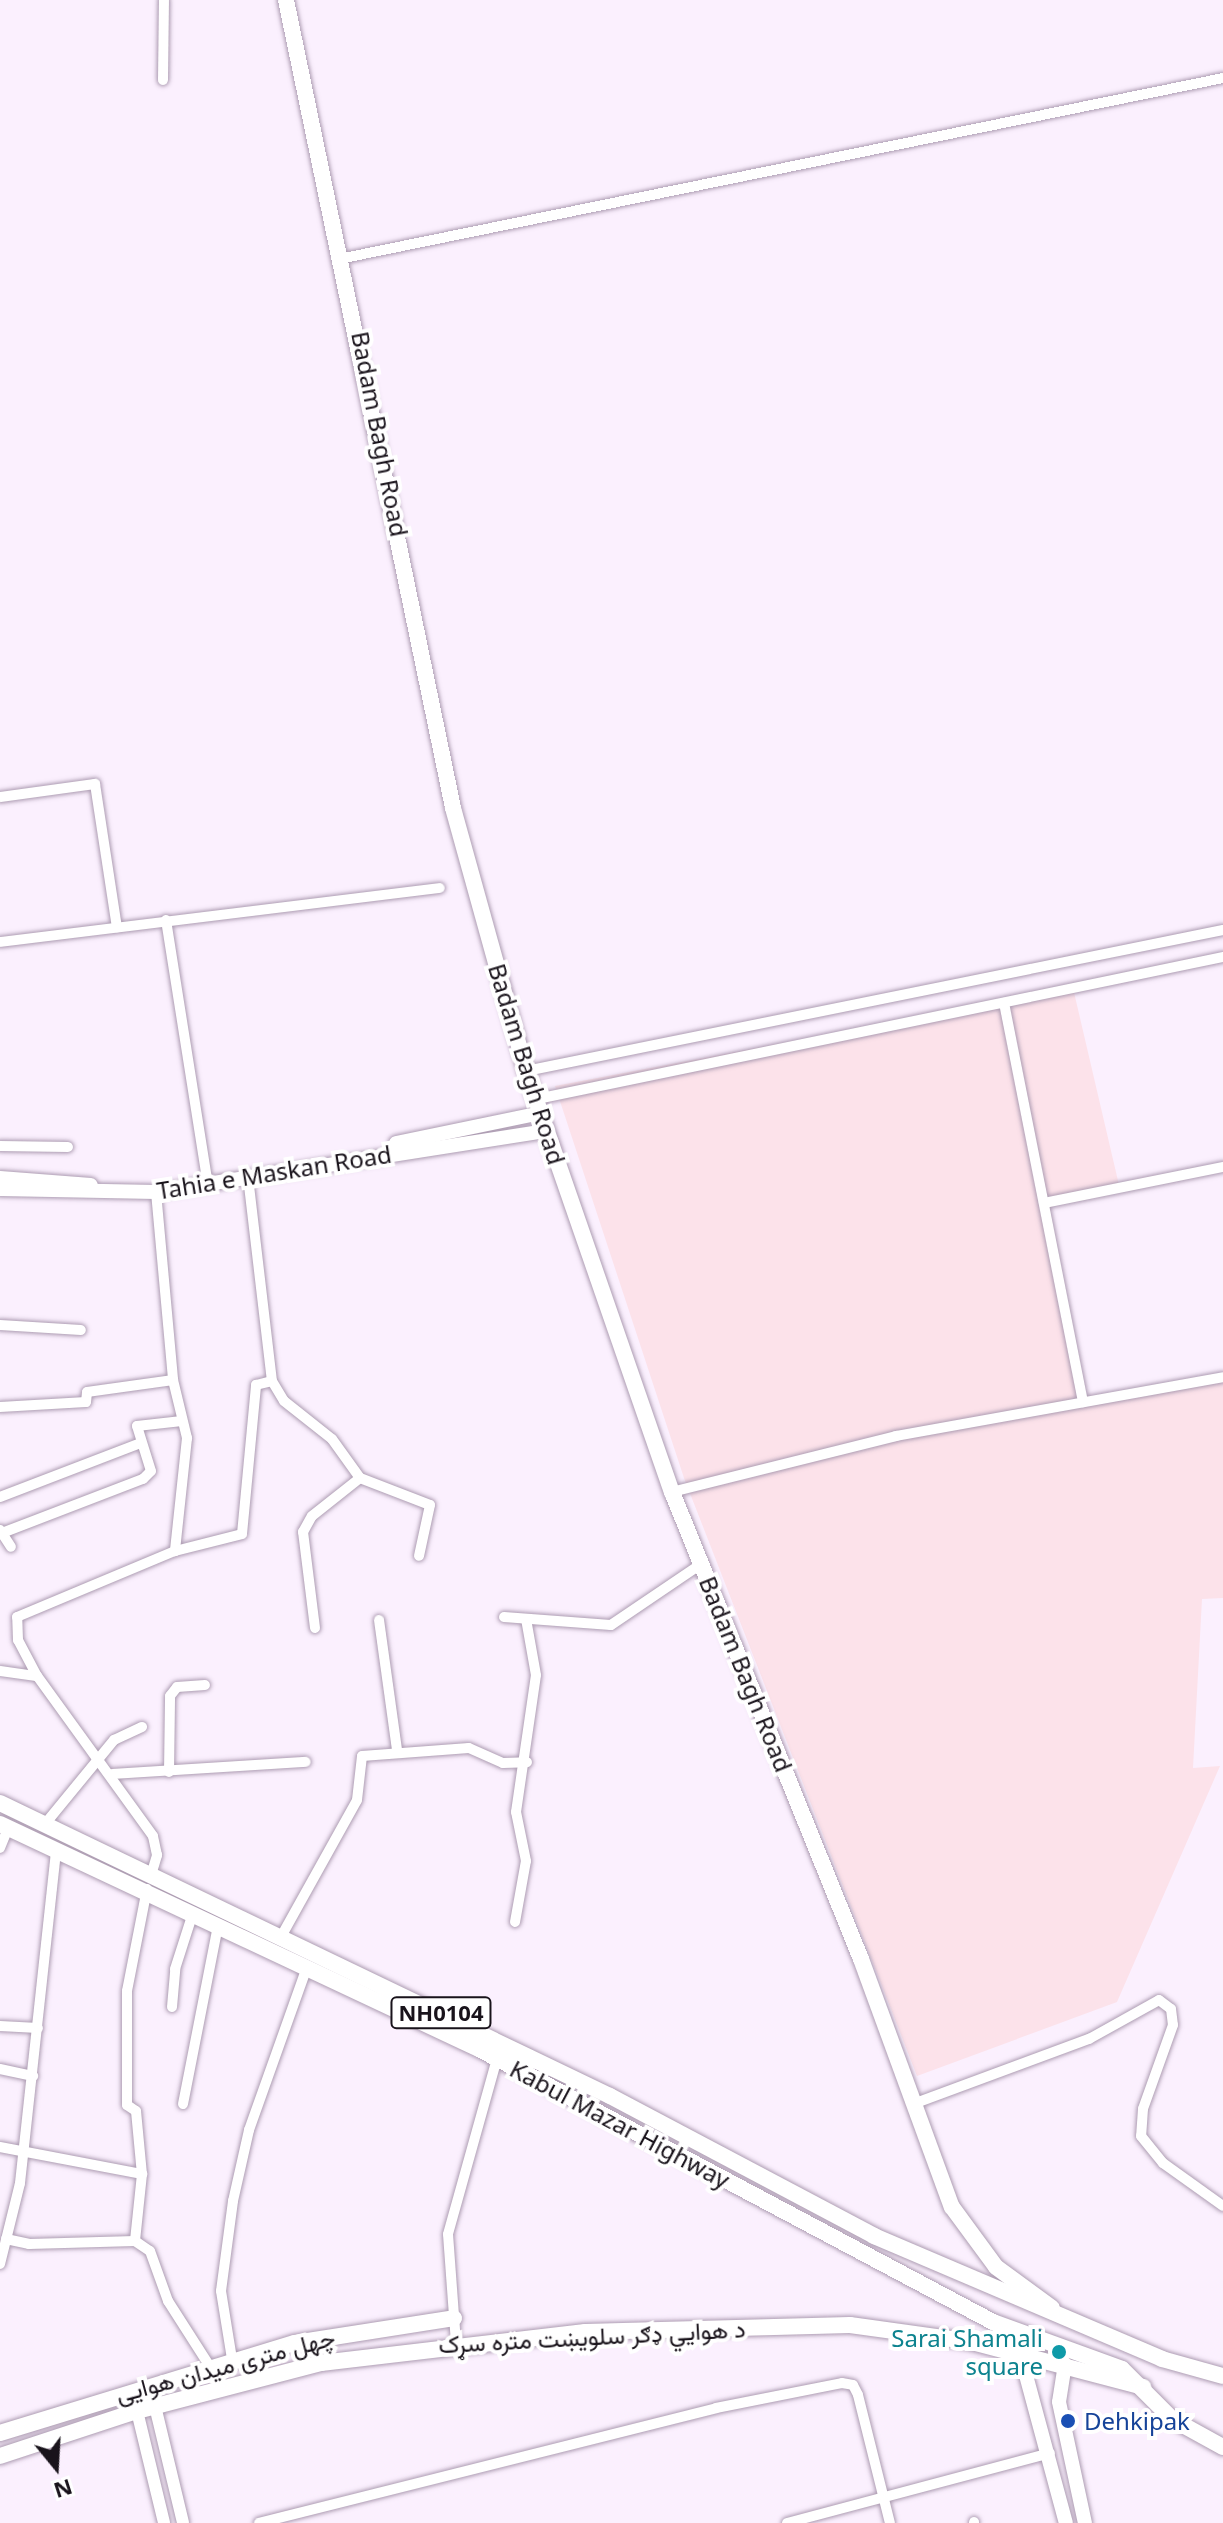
<!DOCTYPE html>
<html>
<head>
<meta charset="utf-8">
<style>
  body { margin:0 }
  #map { position:relative; width:1223px; height:2523px; overflow:hidden; background:#fbf0fe; font-family:"Noto Sans",Vazirmatn,sans-serif }
  div>[style] { position:absolute }
  .industrial>* { inset:0; background:#fce2ea }
  .roads { filter:drop-shadow(0 0 2px #ad9cb2) drop-shadow(0 0 2px #ad9cb2) }
  .minor>* { height:10px; margin:-5px; padding:0 5px; transform-origin:5px; border-radius:5px; background:#fff }
  .tertiary>* { height:12px; margin:-6px; padding:0 6px; transform-origin:6px; border-radius:6px; background:#fff }
  .secondary>* { height:14px; margin:-7px; padding:0 7px; transform-origin:7px; border-radius:7px; background:#fff }
  .primary>* { height:16px; margin:-8px; padding:0 8px; transform-origin:8px; border-radius:8px; background:#fff }
  .trunk>* { height:16px; margin:-8px; padding:0 8px; transform-origin:8px; border-radius:8px; background:#fff }
  .dots>* { width:22px; height:22px; translate:-50% -50%; box-sizing:border-box; border:4px solid #fff; border-radius:50% }
  span { translate:-50% -50%; white-space:nowrap; text-align:center; line-height:1.15; -webkit-text-stroke:8px #fff; paint-order:stroke }
  .shield-label span { padding:2px 6px; background:#fff; border:2px solid; border-radius:6px; -webkit-text-stroke-width:0 }
  .shield-label { font-size:22px; color:#19131b; font-weight:700 }
  .street-label { font-size:24px; color:#19131b }
  .culture-label { font-size:24px; color:#0d838f }
  .right { translate:-100% -50%; text-align:right }
  .transit-label { font-size:24px; color:#164399 }
  .left { translate:0 -50%; text-align:left }
  .north { position:absolute; left:16px; top:2427px; width:80px; height:80px; -webkit-text-stroke:6px #fff; paint-order:stroke; rotate:162deg; font-size:22px; font-weight:700; line-height:32px; text-align:center; color:#19131b }
  .north::after { content:''; display:block; margin:auto; width:28px; height:36px; background:#19131b; clip-path:polygon(50% 0,100% 100%,50% 72%,0 100%) }
</style>
</head>
<body>
<div id="map">
  <div class="industrial">
    <div style="clip-path:polygon(1073px 988px,1119px 1185px,1045px 1202px,1083px 1402px,1223px 1377px,1223px 1598px,1202px 1599px,1193px 1768px,1220px 1766px,1117px 2002px,917px 2076px,684px 1478px,555px 1086px)"></div>
  </div>
  <div class="roads">
    <div class="minor">
      <div style="left:163px;top:80px;width:80px;rotate:-89.3deg"></div>
      <div style="left:344px;top:258px;width:897px;rotate:-11.57deg"></div>
      <div style="left:0;top:797px;width:96px;rotate:-7.8deg"></div>
      <div style="left:95px;top:784px;width:145px;rotate:81.3deg"></div>
      <div style="left:166px;top:920px;width:267px;rotate:81deg"></div>
      <div style="left:0;top:942px;width:443px;rotate:-7deg"></div>
      <div style="left:1004px;top:1003px;width:407px;rotate:78.8deg"></div>
      <div style="left:526px;top:1071px;width:711px;rotate:-11.44deg"></div>
      <div style="left:537px;top:1099px;width:701px;rotate:-11.69deg"></div>
      <div style="left:0;top:1146px;width:68px;rotate:0.8deg"></div>
      <div style="left:248px;top:1177px;width:205px;rotate:83.3deg"></div>
      <div style="left:272px;top:1381px;width:23px;rotate:59deg"></div>
      <div style="left:284px;top:1401px;width:61px;rotate:38.4deg"></div>
      <div style="left:332px;top:1439px;width:48px;rotate:54.3deg"></div>
      <div style="left:156px;top:1192px;width:189px;rotate:84.8deg"></div>
      <div style="left:173px;top:1380px;width:60px;rotate:76.4deg"></div>
      <div style="left:187px;top:1438px;width:114px;rotate:96.1deg"></div>
      <div style="left:1044px;top:1203px;width:183px;rotate:-11.4deg"></div>
      <div style="left:0;top:1325px;width:81px;rotate:3.5deg"></div>
      <div style="left:0;top:1407px;width:86px;rotate:-3.3deg"></div>
      <div style="left:86px;top:1402px;width:10px;rotate:-84deg"></div>
      <div style="left:87px;top:1392px;width:87px;rotate:-7.9deg"></div>
      <div style="left:672px;top:1492px;width:231px;rotate:-14deg"></div>
      <div style="left:896px;top:1436px;width:332px;rotate:-10.2deg"></div>
      <div style="left:0;top:1497px;width:151px;rotate:-21deg"></div>
      <div style="left:0;top:1530px;width:20px;rotate:57deg"></div>
      <div style="left:2px;top:1533px;width:151px;rotate:-21deg"></div>
      <div style="left:143px;top:1479px;width:11px;rotate:-45deg"></div>
      <div style="left:151px;top:1471px;width:47px;rotate:-107.3deg"></div>
      <div style="left:137px;top:1426px;width:45px;rotate:-6.3deg"></div>
      <div style="left:504px;top:1617px;width:107px;rotate:4.3deg"></div>
      <div style="left:611px;top:1625px;width:109px;rotate:-34.1deg"></div>
      <div style="left:379px;top:1620px;width:131px;rotate:82.1deg"></div>
      <div style="left:315px;top:1628px;width:97px;rotate:-97.1deg"></div>
      <div style="left:303px;top:1532px;width:18px;rotate:-61deg"></div>
      <div style="left:312px;top:1516px;width:61px;rotate:-38.4deg"></div>
      <div style="left:360px;top:1478px;width:75px;rotate:21.1deg"></div>
      <div style="left:430px;top:1505px;width:52px;rotate:102.2deg"></div>
      <div style="left:0;top:1671px;width:37px;rotate:8deg"></div>
      <div style="left:169px;top:1772px;width:76px;rotate:-89.2deg"></div>
      <div style="left:170px;top:1696px;width:11px;rotate:-52deg"></div>
      <div style="left:177px;top:1687px;width:28px;rotate:-4deg"></div>
      <div style="left:113px;top:1774px;width:193px;rotate:-3.6deg"></div>
      <div style="left:45px;top:1824px;width:109px;rotate:-50.6deg"></div>
      <div style="left:114px;top:1740px;width:31px;rotate:-25deg"></div>
      <div style="left:0;top:1848px;width:22px;rotate:-68deg"></div>
      <div style="left:151px;top:1875px;width:21px;rotate:-73deg"></div>
      <div style="left:157px;top:1855px;width:19px;rotate:-102deg"></div>
      <div style="left:153px;top:1836px;width:198px;rotate:-125.9deg"></div>
      <div style="left:37px;top:1676px;width:41px;rotate:-117.8deg"></div>
      <div style="left:18px;top:1640px;width:23px;rotate:-92deg"></div>
      <div style="left:17px;top:1617px;width:171px;rotate:-22.7deg"></div>
      <div style="left:175px;top:1551px;width:69px;rotate:-14.2deg"></div>
      <div style="left:242px;top:1534px;width:150px;rotate:-84.6deg"></div>
      <div style="left:256px;top:1385px;width:16px;rotate:-14deg"></div>
      <div style="left:147px;top:1889px;width:104px;rotate:101.1deg"></div>
      <div style="left:127px;top:1991px;width:114px;rotate:90deg"></div>
      <div style="left:127px;top:2105px;width:11px;rotate:34deg"></div>
      <div style="left:136px;top:2111px;width:63px;rotate:84.6deg"></div>
      <div style="left:142px;top:2174px;width:67px;rotate:96deg"></div>
      <div style="left:135px;top:2241px;width:18px;rotate:34deg"></div>
      <div style="left:150px;top:2251px;width:53px;rotate:70.2deg"></div>
      <div style="left:168px;top:2301px;width:76px;rotate:57.4deg"></div>
      <div style="left:515px;top:1922px;width:62px;rotate:-79.8deg"></div>
      <div style="left:526px;top:1861px;width:50px;rotate:-101.5deg"></div>
      <div style="left:516px;top:1812px;width:138px;rotate:-81.7deg"></div>
      <div style="left:536px;top:1675px;width:57px;rotate:-100.1deg"></div>
      <div style="left:282px;top:1935px;width:154px;rotate:-60.9deg"></div>
      <div style="left:357px;top:1800px;width:44px;rotate:-83.5deg"></div>
      <div style="left:362px;top:1756px;width:107px;rotate:-4.3deg"></div>
      <div style="left:469px;top:1748px;width:37px;rotate:24deg"></div>
      <div style="left:503px;top:1763px;width:24px;rotate:-2deg"></div>
      <div style="left:172px;top:2007px;width:38px;rotate:-85deg"></div>
      <div style="left:175px;top:1969px;width:59px;rotate:-72.2deg"></div>
      <div style="left:0;top:2026px;width:38px;rotate:3deg"></div>
      <div style="left:0;top:2069px;width:34px;rotate:12deg"></div>
      <div style="left:183px;top:2104px;width:181px;rotate:-78.9deg"></div>
      <div style="left:913px;top:2104px;width:188px;rotate:-20.3deg"></div>
      <div style="left:1089px;top:2039px;width:80px;rotate:-29.1deg"></div>
      <div style="left:1159px;top:2000px;width:15px;rotate:37deg"></div>
      <div style="left:1171px;top:2009px;width:16px;rotate:83deg"></div>
      <div style="left:1173px;top:2025px;width:89px;rotate:109.7deg"></div>
      <div style="left:1143px;top:2109px;width:27px;rotate:94deg"></div>
      <div style="left:1141px;top:2136px;width:35px;rotate:51deg"></div>
      <div style="left:1163px;top:2163px;width:74px;rotate:35.6deg"></div>
      <div style="left:0;top:2147px;width:145px;rotate:10.8deg"></div>
      <div style="left:6px;top:2239px;width:24px;rotate:12deg"></div>
      <div style="left:29px;top:2244px;width:106px;rotate:-1.6deg"></div>
      <div style="left:0;top:2264px;width:83px;rotate:-76.1deg"></div>
      <div style="left:20px;top:2183px;width:335px;rotate:-83.8deg"></div>
      <div style="left:456px;top:2343px;width:109px;rotate:-94.2deg"></div>
      <div style="left:448px;top:2234px;width:183px;rotate:-74.4deg"></div>
      <div style="left:232px;top:2359px;width:69px;rotate:-99.2deg"></div>
      <div style="left:221px;top:2291px;width:91px;rotate:-82.4deg"></div>
      <div style="left:233px;top:2201px;width:73px;rotate:-77.3deg"></div>
      <div style="left:249px;top:2130px;width:173px;rotate:-70.4deg"></div>
      <div style="left:974px;top:2522px;width:1px;rotate:90deg"></div>
      <div style="left:259px;top:2523px;width:471px;rotate:-14.1deg"></div>
      <div style="left:716px;top:2408px;width:128px;rotate:-11.2deg"></div>
      <div style="left:842px;top:2383px;width:11px;rotate:10deg"></div>
      <div style="left:853px;top:2385px;width:11px;rotate:63deg"></div>
      <div style="left:858px;top:2395px;width:132px;rotate:76deg"></div>
      <div style="left:787px;top:2523px;width:272px;rotate:-14.9deg"></div>
    </div>
    <div class="tertiary">
      <div style="left:155px;top:2406px;width:120px;rotate:76.5deg"></div>
      <div style="left:137px;top:2411px;width:115px;rotate:76.4deg"></div>
    </div>
    <div class="secondary">
      <div style="left:396px;top:1143px;width:148px;rotate:-11.7deg"></div>
      <div style="left:0;top:1178px;width:91px;rotate:4.4deg"></div>
      <div style="left:0;top:1189px;width:156px;rotate:1.1deg"></div>
      <div style="left:156px;top:1192px;width:395px;rotate:-8.9deg"></div>
      <div style="left:1020px;top:2353px;width:176px;rotate:74.9deg"></div>
      <div style="left:1065px;top:2364px;width:38px;rotate:99deg"></div>
      <div style="left:1059px;top:2402px;width:124px;rotate:77.9deg"></div>
    </div>
    <div class="primary">
      <div style="left:286px;top:0;width:825px;rotate:78.32deg"></div>
      <div style="left:453px;top:808px;width:273px;rotate:74.5deg"></div>
      <div style="left:526px;top:1071px;width:446px;rotate:70.9deg"></div>
      <div style="left:672px;top:1492px;width:504px;rotate:67.97deg"></div>
      <div style="left:861px;top:1959px;width:264px;rotate:69.9deg"></div>
      <div style="left:952px;top:2207px;width:74px;rotate:53.7deg"></div>
      <div style="left:996px;top:2267px;width:69px;rotate:36.2deg"></div>
      <div style="left:0;top:2433px;width:308px;rotate:-17deg"></div>
      <div style="left:295px;top:2343px;width:161px;rotate:-8.9deg"></div>
      <div style="left:0;top:2456px;width:144px;rotate:-18.2deg"></div>
      <div style="left:137px;top:2411px;width:190px;rotate:-14.6deg"></div>
      <div style="left:321px;top:2363px;width:266px;rotate:-6.7deg"></div>
      <div style="left:585px;top:2332px;width:265px;rotate:-1.5deg"></div>
      <div style="left:850px;top:2325px;width:123px;rotate:7.9deg"></div>
      <div style="left:972px;top:2342px;width:177px;rotate:14.7deg"></div>
    </div>
    <div class="trunk">
      <div style="left:0;top:1803px;width:677px;rotate:25.66deg"></div>
      <div style="left:610px;top:2096px;width:299px;rotate:27.9deg"></div>
      <div style="left:874px;top:2236px;width:313px;rotate:23.1deg"></div>
      <div style="left:1162px;top:2359px;width:63px;rotate:15.6deg"></div>
      <div style="left:0;top:1824px;width:531px;rotate:25.17deg"></div>
      <div style="left:481px;top:2050px;width:580px;rotate:27.98deg"></div>
      <div style="left:993px;top:2322px;width:137px;rotate:20deg"></div>
      <div style="left:1122px;top:2369px;width:71px;rotate:45deg"></div>
      <div style="left:1172px;top:2419px;width:58px;rotate:28.8deg"></div>
    </div>
  </div>
  <div class="dots">
    <div style="left:1059px;top:2352px;background:#0f9aa8"></div>
    <div style="left:1068px;top:2421px;background:#1a4fb4"></div>
  </div>
  <div class="shield-label">
    <span style="left:441px;top:2013px">NH0104</span>
  </div>
  <div class="street-label">
    <span style="left:380px;top:434px;rotate:79deg">Badam Bagh Road</span>
    <span style="left:527px;top:1064px;rotate:73deg">Badam Bagh Road</span>
    <span style="left:274px;top:1172px;rotate:-9deg">Tahia e Maskan Road</span>
    <span style="left:746px;top:1674px;rotate:68deg">Badam Bagh Road</span>
    <span style="left:620px;top:2124px;rotate:28deg">Kabul Mazar Highway</span>
    <span style="left:592px;top:2336px;rotate:-3deg">د هوايي ډګر سلویښت متره سړک</span>
    <span style="left:225px;top:2365px;rotate:-15deg">چهل متری میدان هوایی</span>
  </div>
  <div class="culture-label">
    <span class="right" style="left:1043px;top:2352px">Sarai Shamali<br>square</span>
  </div>
  <div class="transit-label">
    <span class="left" style="left:1084px;top:2421px">Dehkipak</span>
  </div>
  <div class="north">N</div>
</div>
</body>
</html>
